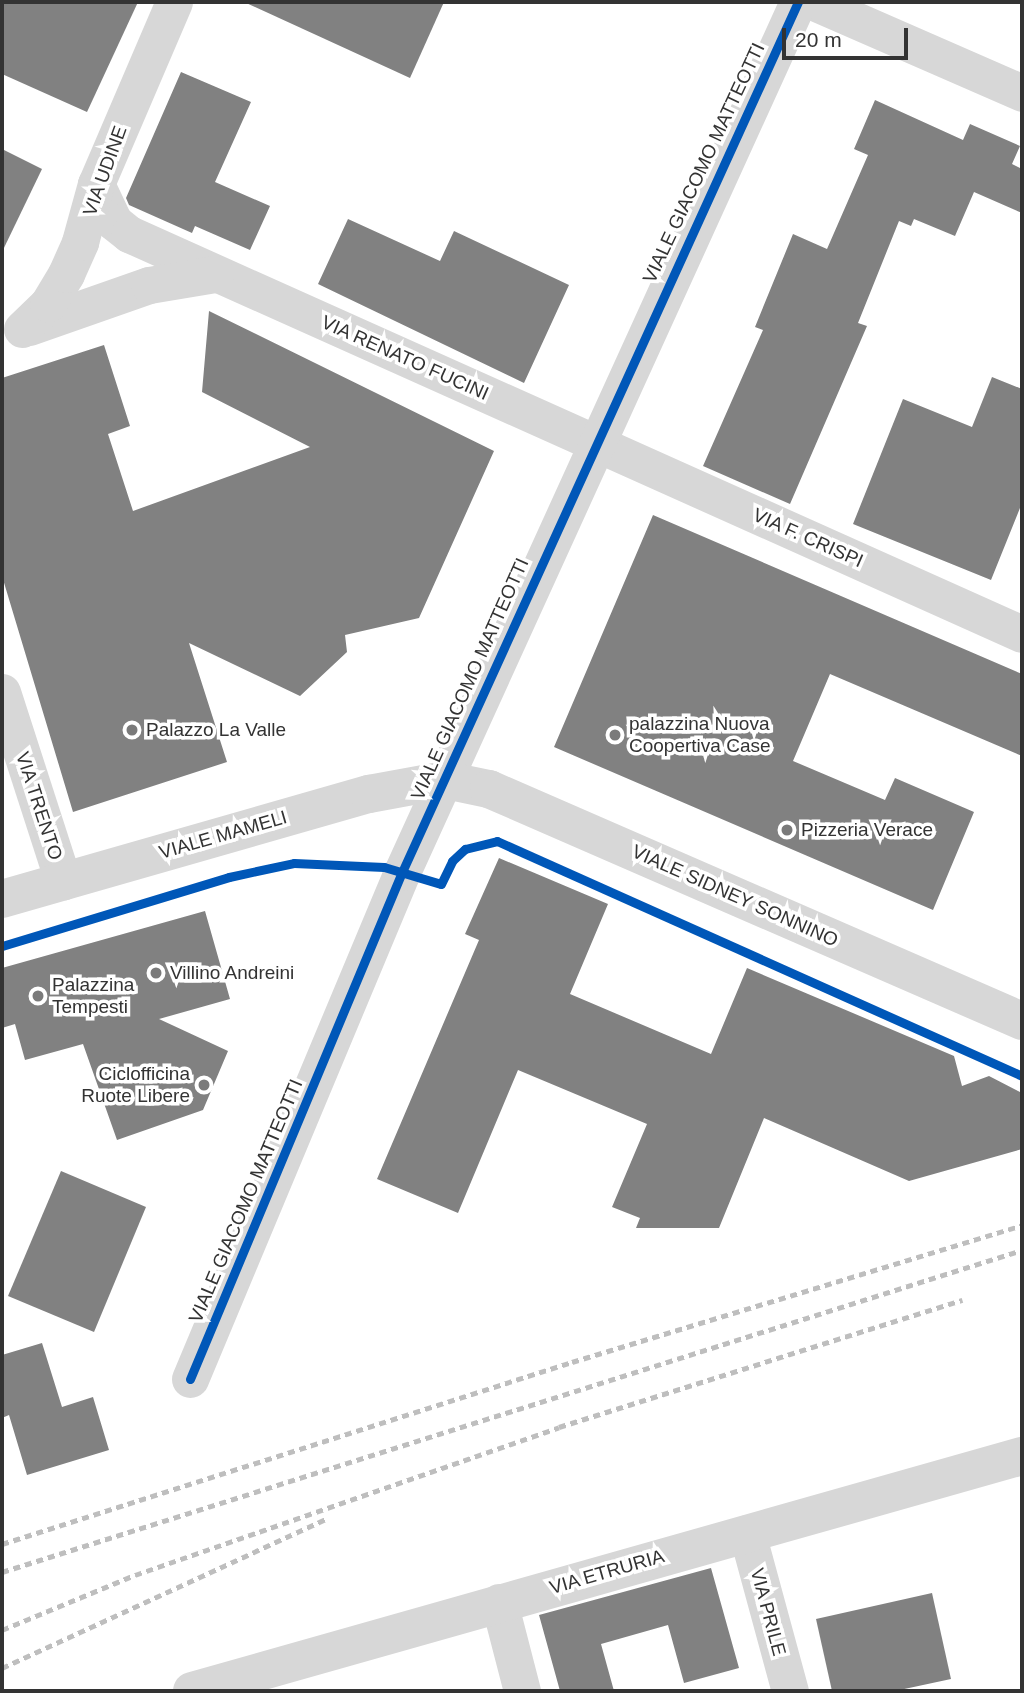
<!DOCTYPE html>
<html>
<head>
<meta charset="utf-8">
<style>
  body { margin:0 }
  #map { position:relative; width:1024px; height:1693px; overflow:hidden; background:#fff; font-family:Helvetica,sans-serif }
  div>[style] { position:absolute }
  .building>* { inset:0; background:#818181 }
  .minor>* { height:37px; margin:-18.5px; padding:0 18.5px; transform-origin:18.5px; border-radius:18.5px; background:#d7d7d7 }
  .tertiary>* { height:38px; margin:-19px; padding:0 19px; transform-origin:19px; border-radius:19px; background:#d7d7d7 }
  .rail>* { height:5px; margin-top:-2.5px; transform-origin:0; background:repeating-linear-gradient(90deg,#bebebe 0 7px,transparent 0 12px) }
  .cycleway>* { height:9px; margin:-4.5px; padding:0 4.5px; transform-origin:4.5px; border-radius:4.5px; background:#0057b8 }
  .dots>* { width:19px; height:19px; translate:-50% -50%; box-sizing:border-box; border:4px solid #fff; border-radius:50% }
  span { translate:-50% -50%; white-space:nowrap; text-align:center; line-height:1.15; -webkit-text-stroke:7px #fff; paint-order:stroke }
  .street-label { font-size:19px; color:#333 }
  .poi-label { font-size:19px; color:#333 }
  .left { translate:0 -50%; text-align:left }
  .right { translate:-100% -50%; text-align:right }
  .frame { position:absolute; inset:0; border:4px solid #333; pointer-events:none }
  .scale { position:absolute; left:782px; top:28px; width:126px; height:32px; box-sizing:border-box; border:4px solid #333; border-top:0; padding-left:9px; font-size:21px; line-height:24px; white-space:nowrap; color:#333; -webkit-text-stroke:5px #fff; paint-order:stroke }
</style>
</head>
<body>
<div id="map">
  <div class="building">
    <div style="clip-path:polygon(2px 2px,138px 2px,87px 112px,2px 74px)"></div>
    <div style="clip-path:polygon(244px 2px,444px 2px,410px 78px)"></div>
    <div style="clip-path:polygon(181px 72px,251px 102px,215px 182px,270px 206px,250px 250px,195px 226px,192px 233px,129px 205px,126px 198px)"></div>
    <div style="clip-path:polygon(875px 100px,963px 140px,970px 124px,1020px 146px,1012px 164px,1022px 169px,1022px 213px,974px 192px,955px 236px,914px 219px,911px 226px,899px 221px,858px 323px,867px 326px,790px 504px,703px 466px,763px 330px,755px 327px,793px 234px,827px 249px,868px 155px,854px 149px)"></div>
    <div style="clip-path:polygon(2px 149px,42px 169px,2px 252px)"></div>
    <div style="clip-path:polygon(348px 219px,440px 261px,454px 231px,569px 285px,524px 383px,318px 284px)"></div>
    <div style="clip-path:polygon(209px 311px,494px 451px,419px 618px,345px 635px,347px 652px,300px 696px,189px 643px,227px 762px,73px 812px,2px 576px,2px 378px,104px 345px,130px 426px,108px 434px,133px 511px,310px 447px,202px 392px)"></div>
    <div style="clip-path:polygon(992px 377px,1022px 389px,1022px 503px,991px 580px,853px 524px,903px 399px,972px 427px)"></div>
    <div style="clip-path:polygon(653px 515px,1022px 674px,1022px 756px,830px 674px,793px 761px,885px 800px,895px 778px,974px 812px,933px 910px,554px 747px)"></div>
    <div style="clip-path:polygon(499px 858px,608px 904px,570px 994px,711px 1054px,747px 968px,954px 1056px,962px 1086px,989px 1076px,1022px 1093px,1022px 1149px,909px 1181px,764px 1118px,719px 1228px,636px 1228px,640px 1218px,612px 1207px,647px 1124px,518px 1070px,458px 1213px,377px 1179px,479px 940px,465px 934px)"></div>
    <div style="clip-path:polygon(205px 911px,230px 999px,159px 1019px,228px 1051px,203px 1110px,117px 1140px,83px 1044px,25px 1060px,15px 1024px,2px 1028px,2px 968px)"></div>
    <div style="clip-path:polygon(61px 1171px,146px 1207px,94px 1332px,8px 1296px)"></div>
    <div style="clip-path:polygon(42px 1343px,62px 1407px,93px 1397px,109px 1450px,27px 1475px,9px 1415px,2px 1418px,2px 1355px)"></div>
    <div style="clip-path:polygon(711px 1568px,739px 1668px,684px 1683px,668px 1625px,601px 1644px,614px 1691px,560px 1691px,539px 1615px)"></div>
    <div style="clip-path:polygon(932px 1593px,951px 1679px,895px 1691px,832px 1691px,816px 1619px)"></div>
  </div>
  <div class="minor">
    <div style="left:814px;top:2px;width:227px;rotate:23.6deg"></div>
    <div style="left:96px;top:184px;width:42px;rotate:64.7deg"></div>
    <div style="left:114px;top:222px;width:19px;rotate:39deg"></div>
    <div style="left:129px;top:234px;width:978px;rotate:24.13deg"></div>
    <div style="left:29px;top:327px;width:127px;rotate:-19.3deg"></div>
    <div style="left:149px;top:285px;width:67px;rotate:-9.5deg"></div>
    <div style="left:22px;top:329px;width:36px;rotate:-44deg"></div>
    <div style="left:48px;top:304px;width:35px;rotate:-59deg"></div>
    <div style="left:66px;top:274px;width:35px;rotate:-66deg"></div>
    <div style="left:80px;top:242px;width:60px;rotate:-74.6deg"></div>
    <div style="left:96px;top:184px;width:198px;rotate:-66.8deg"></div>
    <div style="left:2px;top:692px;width:199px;rotate:72.1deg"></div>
    <div style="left:190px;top:1379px;width:550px;rotate:-67.31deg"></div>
    <div style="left:402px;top:872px;width:956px;rotate:-65.53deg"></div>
    <div style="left:747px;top:1533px;width:164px;rotate:74.8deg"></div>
    <div style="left:499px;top:1602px;width:92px;rotate:75.5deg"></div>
  </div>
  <div class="tertiary">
    <div style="left:2px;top:899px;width:382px;rotate:-16deg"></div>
    <div style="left:369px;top:794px;width:77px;rotate:-10.4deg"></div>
    <div style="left:445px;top:780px;width:45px;rotate:11.6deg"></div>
    <div style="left:489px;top:789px;width:581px;rotate:23.52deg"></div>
    <div style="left:192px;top:1691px;width:863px;rotate:-15.81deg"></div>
  </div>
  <div class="rail">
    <div style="left:2px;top:1544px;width:598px;rotate:-17.71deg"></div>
    <div style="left:572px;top:1362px;width:470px;rotate:-16.9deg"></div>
    <div style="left:2px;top:1572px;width:1070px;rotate:-17.52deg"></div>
    <div style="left:2px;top:1630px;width:144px;rotate:-22.5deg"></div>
    <div style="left:135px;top:1575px;width:449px;rotate:-19.2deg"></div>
    <div style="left:559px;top:1427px;width:423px;rotate:-17.5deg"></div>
    <div style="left:2px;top:1668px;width:357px;rotate:-24.7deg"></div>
  </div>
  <div class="cycleway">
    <div style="left:2px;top:946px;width:237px;rotate:-16.9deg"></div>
    <div style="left:229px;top:877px;width:66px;rotate:-12.2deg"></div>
    <div style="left:294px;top:863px;width:90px;rotate:2.5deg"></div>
    <div style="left:384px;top:867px;width:59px;rotate:16.6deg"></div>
    <div style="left:441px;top:884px;width:25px;rotate:-64deg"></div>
    <div style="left:452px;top:861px;width:18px;rotate:-43deg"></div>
    <div style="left:465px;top:849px;width:33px;rotate:-14deg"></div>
    <div style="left:497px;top:841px;width:575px;rotate:24.11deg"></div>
    <div style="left:190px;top:1379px;width:550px;rotate:-67.31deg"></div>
    <div style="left:402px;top:872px;width:956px;rotate:-65.53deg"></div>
  </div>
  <div class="dots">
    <div style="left:132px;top:730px;background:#7a7a7a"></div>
    <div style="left:615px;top:735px;background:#7a7a7a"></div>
    <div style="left:787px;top:830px;background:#7a7a7a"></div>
    <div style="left:156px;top:973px;background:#7a7a7a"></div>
    <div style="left:38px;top:996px;background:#7a7a7a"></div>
    <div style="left:204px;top:1085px;background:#7a7a7a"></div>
  </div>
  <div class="street-label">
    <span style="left:704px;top:163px;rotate:-65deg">VIALE GIACOMO MATTEOTTI</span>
    <span style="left:105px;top:171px;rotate:-70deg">VIA UDINE</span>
    <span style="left:405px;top:358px;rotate:24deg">VIA RENATO FUCINI</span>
    <span style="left:808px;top:538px;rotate:24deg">VIA F. CRISPI</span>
    <span style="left:470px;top:679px;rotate:-66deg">VIALE GIACOMO MATTEOTTI</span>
    <span style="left:39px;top:806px;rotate:72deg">VIA TRENTO</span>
    <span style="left:223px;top:835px;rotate:-16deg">VIALE MAMELI</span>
    <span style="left:735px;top:896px;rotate:24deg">VIALE SIDNEY SONNINO</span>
    <span style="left:246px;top:1201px;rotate:-67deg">VIALE GIACOMO MATTEOTTI</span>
    <span style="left:607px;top:1572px;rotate:-16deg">VIA ETRURIA</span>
    <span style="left:768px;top:1612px;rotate:75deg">VIA PRILE</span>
  </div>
  <div class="poi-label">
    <span class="left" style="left:629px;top:735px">palazzina Nuova<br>Coopertiva Case</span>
    <span class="left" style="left:146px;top:730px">Palazzo La Valle</span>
    <span class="left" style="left:801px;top:830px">Pizzeria Verace</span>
    <span class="left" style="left:170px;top:973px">Villino Andreini</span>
    <span class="left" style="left:52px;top:996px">Palazzina<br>Tempesti</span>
    <span class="right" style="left:190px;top:1085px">Ciclofficina<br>Ruote Libere</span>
  </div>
  <div class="frame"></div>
  <div class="scale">20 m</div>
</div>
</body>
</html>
